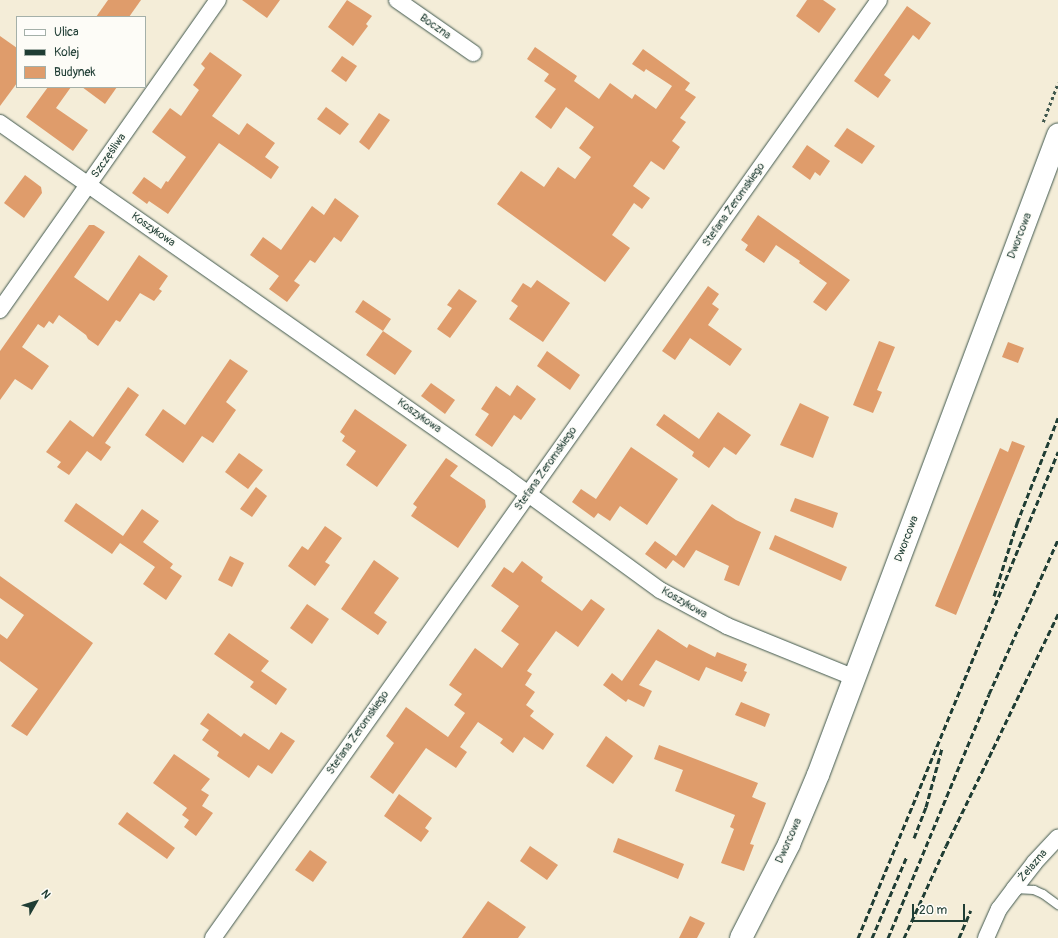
<!DOCTYPE html>
<html>
<head>
<meta charset="utf-8">
<style>
  body { margin:0 }
  #map { position:relative; width:1058px; height:938px; overflow:hidden; background:#f4edd8; font-family:Pangolin,sans-serif }
  div>[style] { position:absolute }
  .building>* { inset:0; background:#df9c6b }
  .path>* { height:2.5px; margin-top:-1.25px; transform-origin:0; background:repeating-linear-gradient(90deg,#3f574d 0 3px,transparent 0 6px) }
  .roads { filter:drop-shadow(0 0 1px #3f574d) drop-shadow(0 0 1px #3f574d) }
  .lane>* { height:8px; margin:-4px; padding:0 4px; transform-origin:4px; border-radius:4px; background:#fff }
  .street>* { height:16px; margin:-8px; padding:0 8px; transform-origin:8px; border-radius:8px; background:#fff }
  .secondary>* { height:22px; margin:-11px; padding:0 11px; transform-origin:11px; border-radius:11px; background:#fff }
  .rail>* { height:3px; margin-top:-1.5px; transform-origin:0; background:repeating-linear-gradient(90deg,#1f3d34 0 6px,transparent 0 9px) }
  span { translate:-50% -50%; white-space:nowrap; text-align:center; line-height:1.15; -webkit-text-stroke:3px #fdfcf7; paint-order:stroke }
  .street-label { font-size:11px; color:#1f3d34 }
  .legend { position:absolute; left:16px; top:16px; width:130px; height:72px; box-sizing:border-box; background:#fdfcf7; border:1px solid #a4b0a9; margin:0; padding:5px 7px; list-style:none; font-size:12px; color:#1f3d34 }
  .legend li { display:flex; align-items:center; gap:8px; height:20px }
  .legend b { width:20px; border:1px solid #a4b0a9 }
  .north { position:absolute; left:16px; top:882px; width:40px; height:40px; -webkit-text-stroke:3px #fdfcf7; paint-order:stroke; rotate:51deg; font-size:11px; font-weight:700; line-height:16px; text-align:center; color:#1f3d34 }
  .north::after { content:''; display:block; margin:auto; width:14px; height:18px; background:#1f3d34; clip-path:polygon(50% 0,100% 100%,50% 72%,0 100%) }
  .scale { position:absolute; left:912px; top:904px; width:53px; height:18px; box-sizing:border-box; border:2px solid #1f3d34; border-top:0; padding-left:5px; font-size:12px; line-height:14px; white-space:nowrap; color:#1f3d34; -webkit-text-stroke:3px #fdfcf7; paint-order:stroke }
</style>
</head>
<body>
<div id="map">
  <div class="building">
    <div style="clip-path:polygon(108px 0,141px 0,129px 17px,96px 17px)"></div>
    <div style="clip-path:polygon(242px 0,280px 0,267px 18px)"></div>
    <div style="clip-path:polygon(347px 0,372px 16px,366px 24px,368px 26px,353px 46px,328px 27px)"></div>
    <div style="clip-path:polygon(807px 0,823px 0,836px 9px,819px 33px,796px 16px)"></div>
    <div style="clip-path:polygon(907px 6px,931px 23px,919px 40px,913px 35px,884px 75px,891px 80px,878px 98px,854px 81px)"></div>
    <div style="clip-path:polygon(0 36px,17px 48px,17px 83px,0 106px)"></div>
    <div style="clip-path:polygon(535px 47px,577px 76px,574px 81px,599px 99px,610px 83px,632px 99px,635px 94px,656px 109px,672px 86px,646px 69px,644px 72px,632px 64px,643px 49px,690px 83px,685px 90px,696px 97px,680px 118px,686px 122px,672px 141px,680px 147px,664px 170px,651px 161px,633px 186px,650px 198px,642px 209px,634px 203px,612px 235px,630px 248px,605px 282px,497px 204px,521px 171px,544px 187px,558px 167px,575px 179px,591px 157px,579px 148px,594px 127px,566px 107px,551px 129px,535px 117px,556px 89px,544px 81px,549px 74px,527px 59px)"></div>
    <div style="clip-path:polygon(210px 52px,242px 75px,212px 116px,239px 135px,247px 123px,275px 143px,265px 157px,279px 167px,271px 179px,219px 143px,168px 214px,149px 201px,147px 204px,132px 193px,144px 177px,161px 189px,166px 181px,168px 182px,186px 157px,152px 132px,170px 108px,181px 116px,199px 90px,193px 85px,205px 68px,201px 64px)"></div>
    <div style="clip-path:polygon(342px 56px,357px 66px,346px 82px,331px 71px)"></div>
    <div style="clip-path:polygon(48px 87px,71px 87px,56px 108px,88px 130px,73px 151px,26px 117px)"></div>
    <div style="clip-path:polygon(82px 87px,117px 87px,105px 104px)"></div>
    <div style="clip-path:polygon(326px 107px,349px 124px,340px 135px,317px 119px)"></div>
    <div style="clip-path:polygon(379px 113px,390px 120px,369px 150px,359px 142px)"></div>
    <div style="clip-path:polygon(847px 128px,875px 146px,862px 164px,834px 146px)"></div>
    <div style="clip-path:polygon(807px 145px,830px 161px,820px 176px,815px 172px,810px 180px,792px 167px)"></div>
    <div style="clip-path:polygon(25px 175px,41px 187px,42px 193px,24px 218px,4px 203px)"></div>
    <div style="clip-path:polygon(335px 198px,359px 216px,341px 242px,334px 237px,315px 263px,310px 260px,294px 281px,300px 285px,287px 302px,269px 289px,279px 276px,250px 255px,263px 237px,281px 250px,312px 206px,324px 215px)"></div>
    <div style="clip-path:polygon(758px 215px,850px 280px,826px 311px,813px 302px,827px 283px,799px 263px,800px 261px,776px 245px,764px 263px,745px 250px,748px 245px,741px 240px)"></div>
    <div style="clip-path:polygon(89px 225px,94px 225px,105px 232px,74px 277px,108px 301px,139px 255px,168px 276px,159px 289px,162px 291px,154px 301px,140px 293px,120px 322px,116px 320px,98px 346px,88px 339px,86px 335px,59px 315px,53px 324px,49px 321px,44px 328px,38px 324px,22px 347px,49px 366px,32px 390px,15px 379px,0 400px,0 351px)"></div>
    <div style="clip-path:polygon(537px 280px,570px 303px,543px 342px,509px 319px,518px 306px,511px 301px,523px 283px,531px 288px)"></div>
    <div style="clip-path:polygon(708px 286px,719px 294px,712px 304px,719px 309px,708px 325px,742px 349px,730px 366px,690px 338px,675px 360px,662px 351px)"></div>
    <div style="clip-path:polygon(459px 289px,477px 301px,450px 338px,437px 329px,452px 308px,447px 305px)"></div>
    <div style="clip-path:polygon(363px 300px,391px 319px,383px 331px,412px 351px,395px 375px,366px 355px,383px 331px,355px 312px)"></div>
    <div style="clip-path:polygon(879px 341px,895px 347px,877px 390px,882px 392px,873px 413px,853px 405px)"></div>
    <div style="clip-path:polygon(1008px 342px,1024px 348px,1018px 363px,1002px 357px)"></div>
    <div style="clip-path:polygon(547px 351px,580px 375px,570px 390px,537px 366px)"></div>
    <div style="clip-path:polygon(230px 359px,248px 371px,226px 402px,236px 410px,213px 443px,202px 436px,183px 463px,145px 435px,163px 409px,185px 425px)"></div>
    <div style="clip-path:polygon(431px 383px,455px 400px,445px 414px,421px 396px)"></div>
    <div style="clip-path:polygon(517px 385px,536px 399px,521px 420px,514px 415px,492px 447px,475px 435px,489px 414px,481px 409px,496px 386px,510px 396px)"></div>
    <div style="clip-path:polygon(128px 387px,139px 395px,105px 443px,111px 447px,101px 461px,87px 451px,69px 475px,57px 467px,61px 462px,46px 452px,70px 420px,93px 437px)"></div>
    <div style="clip-path:polygon(800px 403px,829px 417px,813px 458px,780px 445px)"></div>
    <div style="clip-path:polygon(355px 409px,407px 445px,377px 487px,346px 465px,356px 451px,342px 441px,345px 436px,340px 432px)"></div>
    <div style="clip-path:polygon(718px 412px,751px 435px,736px 455px,724px 447px,709px 468px,692px 456px,694px 452px,656px 425px,664px 414px,699px 439px)"></div>
    <div style="clip-path:polygon(1012px 441px,1025px 446px,956px 615px,935px 606px,1000px 448px,1008px 452px)"></div>
    <div style="clip-path:polygon(631px 447px,678px 479px,647px 525px,620px 506px,610px 521px,598px 513px,594px 518px,572px 502px,581px 489px,596px 499px)"></div>
    <div style="clip-path:polygon(239px 453px,263px 470px,248px 489px,225px 472px)"></div>
    <div style="clip-path:polygon(446px 458px,458px 466px,450px 476px,485px 500px,486px 507px,458px 548px,411px 516px,417px 507px,413px 504px)"></div>
    <div style="clip-path:polygon(256px 487px,267px 496px,252px 517px,240px 509px)"></div>
    <div style="clip-path:polygon(795px 498px,838px 513px,833px 528px,790px 511px)"></div>
    <div style="clip-path:polygon(76px 503px,123px 536px,142px 509px,159px 521px,143px 542px,173px 564px,170px 568px,182px 576px,166px 600px,143px 584px,155px 567px,120px 543px,112px 554px,64px 521px)"></div>
    <div style="clip-path:polygon(712px 504px,736px 520px,761px 532px,739px 586px,724px 580px,729px 566px,696px 550px,684px 568px,673px 560px,666px 569px,645px 554px,655px 541px,676px 556px)"></div>
    <div style="clip-path:polygon(325px 526px,342px 538px,325px 562px,330px 565px,315px 586px,288px 566px,302px 546px,308px 550px)"></div>
    <div style="clip-path:polygon(775px 535px,847px 567px,841px 581px,769px 549px)"></div>
    <div style="clip-path:polygon(230px 556px,244px 563px,232px 587px,218px 580px)"></div>
    <div style="clip-path:polygon(374px 560px,399px 578px,374px 613px,387px 622px,378px 635px,341px 609px)"></div>
    <div style="clip-path:polygon(522px 561px,543px 577px,541px 581px,582px 611px,591px 599px,605px 609px,578px 647px,556px 631px,527px 671px,532px 674px,525px 685px,535px 692px,526px 705px,534px 711px,530px 716px,554px 734px,543px 750px,524px 737px,513px 753px,500px 743px,503px 739px,478px 722px,460px 747px,467px 752px,456px 768px,426px 748px,393px 794px,370px 777px,394px 743px,386px 736px,406px 707px,448px 737px,465px 713px,454px 705px,462px 694px,449px 685px,475px 648px,502px 668px,519px 644px,501px 631px,519px 606px,491px 586px,504px 567px,513px 573px)"></div>
    <div style="clip-path:polygon(0 576px,93px 643px,27px 736px,11px 726px,38px 689px,0 661px,0 634px,7px 639px,24px 615px,0 598px)"></div>
    <div style="clip-path:polygon(307px 604px,329px 619px,312px 644px,290px 628px)"></div>
    <div style="clip-path:polygon(658px 629px,687px 648px,689px 644px,715px 657px,717px 652px,747px 664px,744px 671px,747px 672px,742px 682px,706px 667px,699px 681px,656px 660px,639px 685px,652px 691px,644px 707px,628px 699px,626px 702px,603px 685px,612px 673px,622px 681px)"></div>
    <div style="clip-path:polygon(229px 633px,269px 661px,261px 671px,287px 689px,276px 705px,250px 687px,256px 679px,254px 682px,214px 654px)"></div>
    <div style="clip-path:polygon(741px 702px,770px 714px,765px 727px,735px 715px)"></div>
    <div style="clip-path:polygon(208px 713px,241px 737px,244px 733px,269px 750px,281px 732px,295px 741px,272px 774px,258px 765px,249px 778px,217px 756px,219px 752px,202px 740px,209px 730px,200px 724px)"></div>
    <div style="clip-path:polygon(606px 736px,633px 756px,613px 784px,586px 766px)"></div>
    <div style="clip-path:polygon(659px 745px,758px 783px,752px 797px,766px 803px,750px 844px,754px 845px,744px 871px,721px 863px,734px 829px,730px 827px,735px 815px,675px 791px,683px 770px,654px 759px)"></div>
    <div style="clip-path:polygon(174px 754px,210px 779px,201px 790px,209px 795px,202px 806px,213px 813px,196px 836px,184px 827px,189px 820px,182px 815px,187px 808px,153px 783px)"></div>
    <div style="clip-path:polygon(399px 794px,432px 818px,425px 828px,429px 831px,421px 842px,384px 816px)"></div>
    <div style="clip-path:polygon(127px 812px,175px 848px,167px 859px,118px 824px)"></div>
    <div style="clip-path:polygon(618px 838px,684px 864px,678px 879px,613px 852px)"></div>
    <div style="clip-path:polygon(530px 846px,558px 865px,547px 880px,520px 861px)"></div>
    <div style="clip-path:polygon(310px 850px,327px 862px,313px 882px,295px 870px)"></div>
    <div style="clip-path:polygon(488px 901px,526px 927px,518px 938px,462px 938px)"></div>
    <div style="clip-path:polygon(690px 916px,705px 923px,697px 938px,679px 938px)"></div>
  </div>
  <div class="path">
    <div style="left:1043px;top:122px;width:42px;rotate:-69deg"></div>
  </div>
  <div class="roads">
    <div class="lane">
      <div style="left:1014px;top:889px;width:20px;rotate:3deg"></div>
      <div style="left:1034px;top:890px;width:10px;rotate:24deg"></div>
      <div style="left:1043px;top:894px;width:19px;rotate:36deg"></div>
    </div>
    <div class="street">
      <div style="left:397px;top:0;width:93px;rotate:34.9deg"></div>
      <div style="left:0;top:123px;width:617px;rotate:35.03deg"></div>
      <div style="left:505px;top:477px;width:192px;rotate:36.1deg"></div>
      <div style="left:660px;top:590px;width:76px;rotate:28.2deg"></div>
      <div style="left:727px;top:626px;width:138px;rotate:22.1deg"></div>
      <div style="left:0;top:310px;width:379px;rotate:-54.9deg"></div>
      <div style="left:213px;top:938px;width:1150px;rotate:-54.62deg"></div>
      <div style="left:986px;top:938px;width:32px;rotate:-66deg"></div>
      <div style="left:999px;top:909px;width:25px;rotate:-53deg"></div>
      <div style="left:1014px;top:889px;width:33px;rotate:-52deg"></div>
      <div style="left:1034px;top:863px;width:35px;rotate:-47deg"></div>
    </div>
    <div class="secondary">
      <div style="left:741px;top:938px;width:106px;rotate:-62.9deg"></div>
      <div style="left:789px;top:844px;width:75px;rotate:-67.2deg"></div>
      <div style="left:818px;top:775px;width:684px;rotate:-69.44deg"></div>
    </div>
  </div>
  <div class="rail">
    <div style="left:994px;top:596px;width:77px;rotate:-72.5deg"></div>
    <div style="left:1017px;top:523px;width:113px;rotate:-68.7deg"></div>
    <div style="left:914px;top:838px;width:33px;rotate:-69deg"></div>
    <div style="left:926px;top:807px;width:61px;rotate:-74.8deg"></div>
    <div style="left:858px;top:938px;width:526px;rotate:-67.63deg"></div>
    <div style="left:872px;top:938px;width:89px;rotate:-66.9deg"></div>
    <div style="left:888px;top:938px;width:264px;rotate:-67.5deg"></div>
    <div style="left:989px;top:694px;width:169px;rotate:-65.9deg"></div>
    <div style="left:904px;top:938px;width:101px;rotate:-65.5deg"></div>
    <div style="left:946px;top:846px;width:258px;rotate:-64.2deg"></div>
    <div style="left:959px;top:938px;width:30px;rotate:-67deg"></div>
  </div>
  <div class="street-label">
    <span style="left:435px;top:27px;rotate:35deg">Boczna</span>
    <span style="left:109px;top:156px;rotate:-55deg">Szczęśliwa</span>
    <span style="left:734px;top:205px;rotate:-55deg">Stefana Żeromskiego</span>
    <span style="left:153px;top:230px;rotate:35deg">Koszykowa</span>
    <span style="left:1020px;top:236px;rotate:-69deg">Dworcowa</span>
    <span style="left:419px;top:416px;rotate:35deg">Koszykowa</span>
    <span style="left:546px;top:469px;rotate:-55deg">Stefana Żeromskiego</span>
    <span style="left:907px;top:539px;rotate:-69deg">Dworcowa</span>
    <span style="left:684px;top:603px;rotate:30deg">Koszykowa</span>
    <span style="left:358px;top:733px;rotate:-55deg">Stefana Żeromskiego</span>
    <span style="left:789px;top:841px;rotate:-66deg">Dworcowa</span>
    <span style="left:1033px;top:866px;rotate:-50deg">Żelazna</span>
  </div>
  <ul class="legend">
  <li><b style="height:5px;background:#fff"></b>Ulica</li>
  <li><b style="height:5px;background:#1f3d34"></b>Kolej</li>
  <li><b style="height:11px;background:#df9c6b"></b>Budynek</li>
  </ul>
  <div class="north">N</div>
  <div class="scale">20 m</div>
</div>
</body>
</html>
